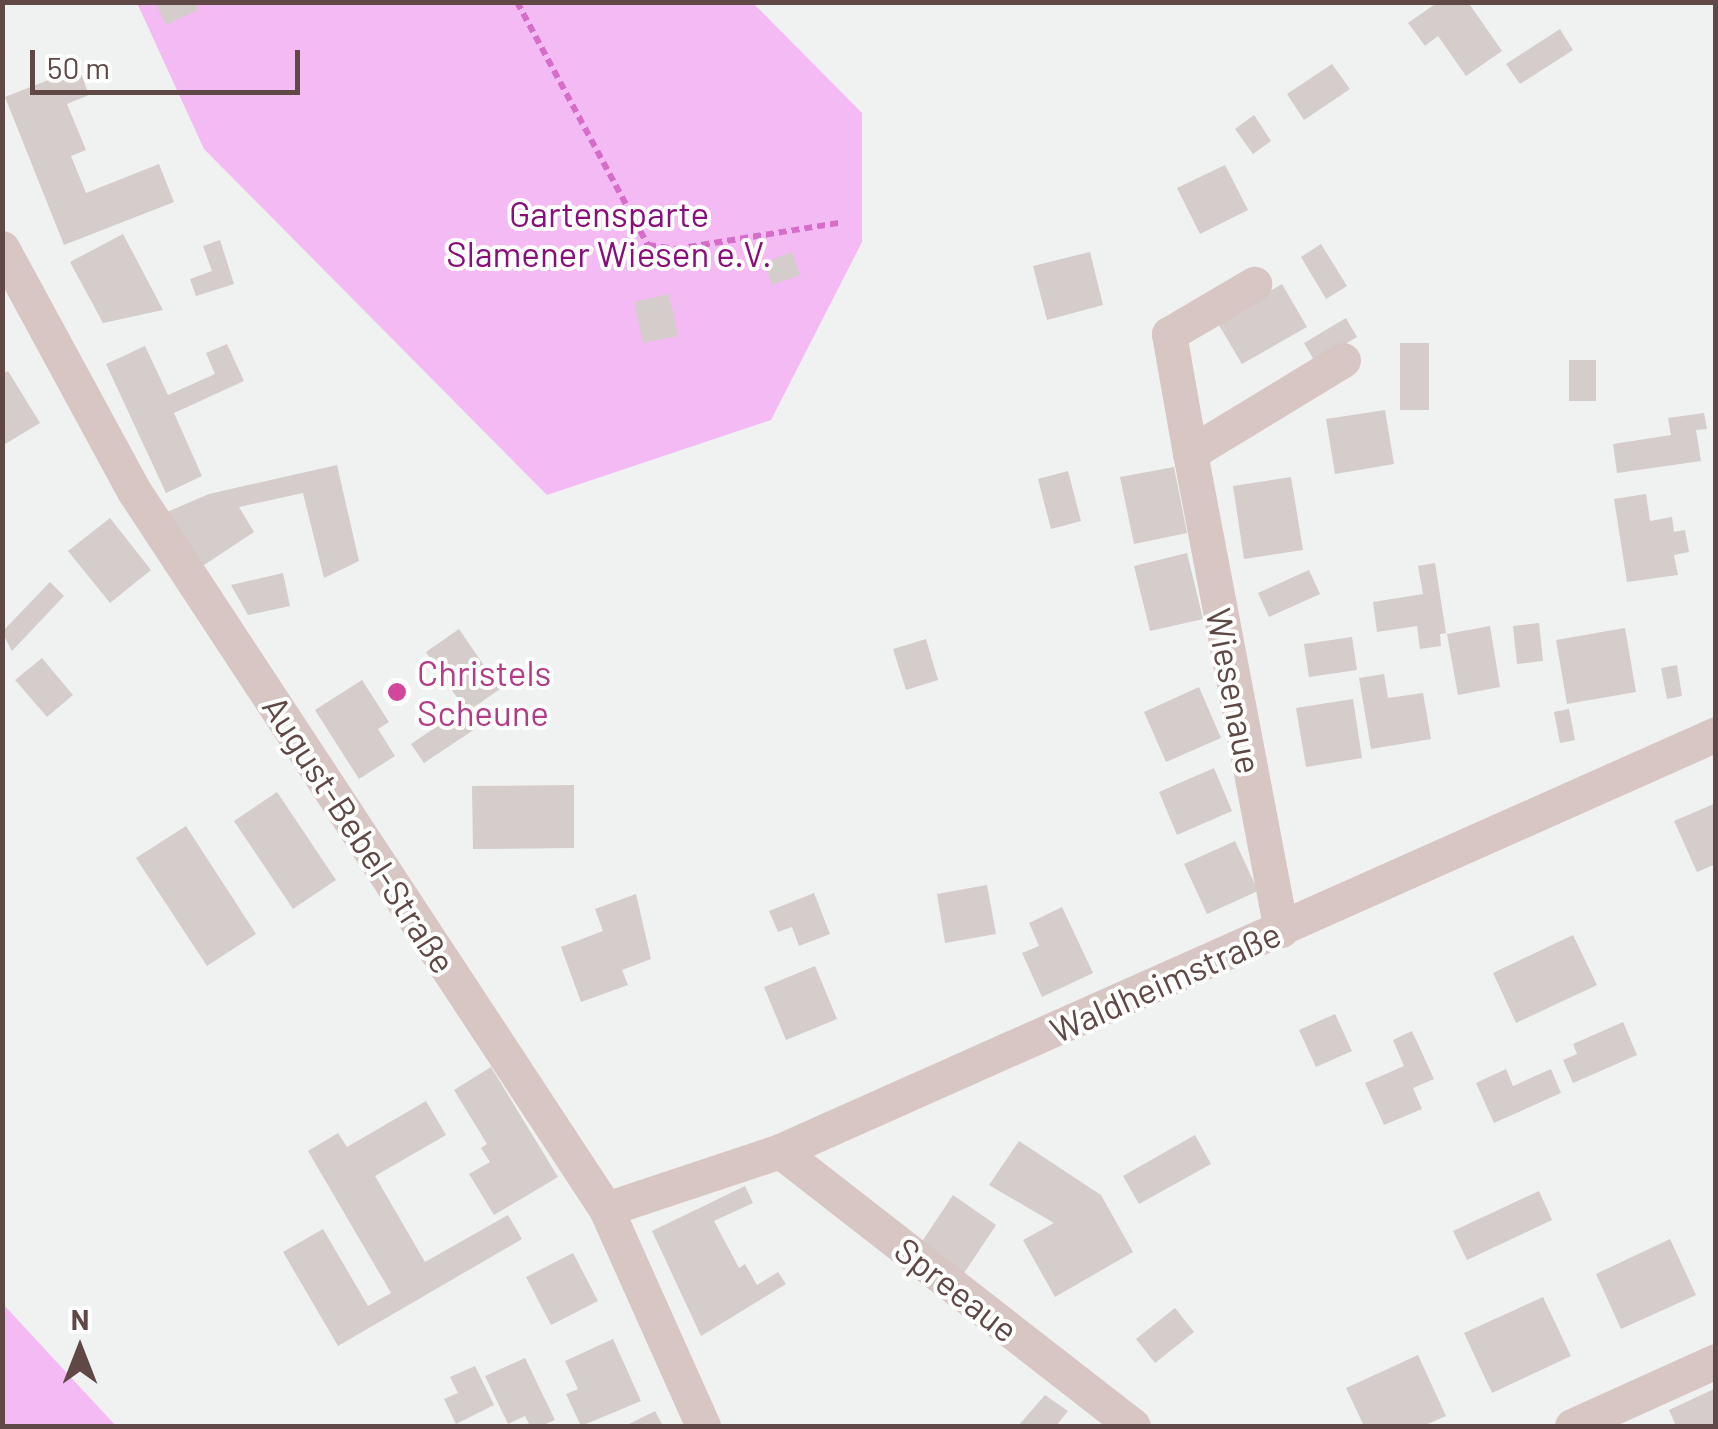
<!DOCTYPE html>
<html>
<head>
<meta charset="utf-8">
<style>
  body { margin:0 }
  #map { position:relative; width:1718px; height:1429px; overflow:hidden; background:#eff2f1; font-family:Barlow,sans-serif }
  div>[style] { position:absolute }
  .green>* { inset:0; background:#f4baf3 }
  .building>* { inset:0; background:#d4cdcb }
  .path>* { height:6px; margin-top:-3px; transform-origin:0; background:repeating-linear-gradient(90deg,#d56ec8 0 8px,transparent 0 13px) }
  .minor>* { height:35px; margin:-17.5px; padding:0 17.5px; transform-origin:17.5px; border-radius:17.5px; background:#d8c6c4 }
  .dots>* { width:28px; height:28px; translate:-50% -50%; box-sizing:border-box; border:5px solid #fff; border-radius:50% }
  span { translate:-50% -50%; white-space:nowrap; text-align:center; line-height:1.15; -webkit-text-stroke:8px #fff; paint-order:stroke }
  .park-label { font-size:35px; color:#880e7a }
  .hotel-label { font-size:35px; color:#b23c85 }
  .left { translate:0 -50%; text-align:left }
  .street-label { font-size:35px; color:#5f4845 }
  .frame { position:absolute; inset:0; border:5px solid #5f4845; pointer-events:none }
  .north { position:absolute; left:30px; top:1299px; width:100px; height:100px; -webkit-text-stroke:8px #fff; paint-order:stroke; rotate:0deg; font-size:28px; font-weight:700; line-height:40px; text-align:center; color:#5f4845 }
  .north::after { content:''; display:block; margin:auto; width:35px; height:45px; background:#5f4845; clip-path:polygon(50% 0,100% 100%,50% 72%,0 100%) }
  .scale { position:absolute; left:30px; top:50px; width:270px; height:45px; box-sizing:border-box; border:5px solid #5f4845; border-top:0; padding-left:12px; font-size:30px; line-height:35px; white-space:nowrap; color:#5f4845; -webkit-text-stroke:8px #fff; paint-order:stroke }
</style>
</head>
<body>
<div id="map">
  <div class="green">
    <div style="clip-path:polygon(137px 3px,753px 3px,862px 113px,862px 242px,771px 420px,547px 495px,204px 149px)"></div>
    <div style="clip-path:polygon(2px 1304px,3px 1304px,116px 1426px,3px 1426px)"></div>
  </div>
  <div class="building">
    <div style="clip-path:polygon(155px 2px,195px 2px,198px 10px,166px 25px)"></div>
    <div style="clip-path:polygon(1438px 2px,1468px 2px,1502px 51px,1466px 76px,1438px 36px,1425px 46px,1408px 23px)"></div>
    <div style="clip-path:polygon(1560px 29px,1573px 50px,1520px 84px,1506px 64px)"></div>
    <div style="clip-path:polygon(1332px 64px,1350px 89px,1304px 120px,1287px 94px)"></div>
    <div style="clip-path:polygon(79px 68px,89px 95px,67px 104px,86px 150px,71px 156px,86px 193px,159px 164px,174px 202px,64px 245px,5px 97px)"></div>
    <div style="clip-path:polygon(1254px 115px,1271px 141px,1253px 154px,1235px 129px)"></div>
    <div style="clip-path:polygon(1225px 165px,1248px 210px,1200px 234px,1177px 188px)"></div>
    <div style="clip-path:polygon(123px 234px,163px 310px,103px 323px,70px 262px)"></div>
    <div style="clip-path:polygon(220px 240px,234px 284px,196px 296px,190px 279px,212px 271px,203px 246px)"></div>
    <div style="clip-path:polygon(1321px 244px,1347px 286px,1326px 299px,1301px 257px)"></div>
    <div style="clip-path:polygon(792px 252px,800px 275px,772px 285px,764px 263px)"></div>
    <div style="clip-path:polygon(1090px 252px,1103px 305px,1047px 320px,1033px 266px)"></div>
    <div style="clip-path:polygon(1282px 284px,1307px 327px,1242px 364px,1217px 322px)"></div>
    <div style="clip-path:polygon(669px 294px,678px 336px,643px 343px,634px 302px)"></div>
    <div style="clip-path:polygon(1346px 318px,1357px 337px,1315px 362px,1304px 343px)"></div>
    <div style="clip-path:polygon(1400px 343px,1429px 343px,1429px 410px,1400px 410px)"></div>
    <div style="clip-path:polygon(227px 344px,244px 381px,174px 413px,202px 476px,166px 493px,106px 364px,145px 346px,168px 395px,215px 374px,206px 353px)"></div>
    <div style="clip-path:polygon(1569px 360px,1596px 360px,1596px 401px,1569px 401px)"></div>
    <div style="clip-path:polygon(8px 371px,40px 423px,2px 446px,2px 374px)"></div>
    <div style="clip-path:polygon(1385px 410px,1394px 464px,1335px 474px,1326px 419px)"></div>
    <div style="clip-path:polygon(1704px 413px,1707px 429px,1696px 430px,1701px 461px,1617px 473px,1613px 444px,1671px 435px,1668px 418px)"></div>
    <div style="clip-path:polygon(337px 465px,359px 561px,324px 578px,303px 493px,239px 507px,254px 532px,201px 567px,167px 512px,209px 494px)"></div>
    <div style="clip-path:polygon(1174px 467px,1187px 533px,1134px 544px,1120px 477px)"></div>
    <div style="clip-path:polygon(1068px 471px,1081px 521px,1051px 529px,1038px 479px)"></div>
    <div style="clip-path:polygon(1291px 477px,1303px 550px,1244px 559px,1233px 486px)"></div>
    <div style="clip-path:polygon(1646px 494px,1650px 521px,1672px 517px,1674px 532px,1685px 530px,1689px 552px,1674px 555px,1678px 575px,1627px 582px,1614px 499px)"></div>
    <div style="clip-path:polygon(110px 518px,151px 570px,110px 603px,68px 551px)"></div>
    <div style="clip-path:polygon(1187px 553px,1203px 619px,1150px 631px,1134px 566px)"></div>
    <div style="clip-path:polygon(1435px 563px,1446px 633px,1440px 634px,1441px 646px,1420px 649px,1417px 626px,1377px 632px,1373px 602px,1423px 594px,1418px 566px)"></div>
    <div style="clip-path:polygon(1309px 570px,1320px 594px,1269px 617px,1258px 593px)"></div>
    <div style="clip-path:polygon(283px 573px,290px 606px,248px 615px,231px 585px)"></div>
    <div style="clip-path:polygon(50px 582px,64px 596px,12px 651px,2px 632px)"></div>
    <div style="clip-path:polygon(1539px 623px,1543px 661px,1517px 664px,1513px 626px)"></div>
    <div style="clip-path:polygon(1490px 626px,1500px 687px,1458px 695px,1447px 634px)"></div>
    <div style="clip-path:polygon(1625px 628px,1636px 692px,1567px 704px,1556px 640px)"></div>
    <div style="clip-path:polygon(459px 629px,500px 689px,467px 712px,478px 727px,424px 763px,411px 744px,464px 708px,426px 652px)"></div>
    <div style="clip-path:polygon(1352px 637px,1357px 670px,1309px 677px,1304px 644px)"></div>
    <div style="clip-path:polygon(926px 639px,938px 680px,906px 690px,893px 649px)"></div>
    <div style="clip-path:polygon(42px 658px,73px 695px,47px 717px,15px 680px)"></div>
    <div style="clip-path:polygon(1677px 665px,1682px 696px,1667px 699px,1661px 668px)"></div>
    <div style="clip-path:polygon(1384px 674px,1388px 698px,1423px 693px,1431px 739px,1371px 749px,1359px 678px)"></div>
    <div style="clip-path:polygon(362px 680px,389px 722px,378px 729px,395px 756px,359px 779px,315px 710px)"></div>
    <div style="clip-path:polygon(1199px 687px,1221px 738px,1166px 762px,1144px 712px)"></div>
    <div style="clip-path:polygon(1353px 699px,1362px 758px,1306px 767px,1296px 708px)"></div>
    <div style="clip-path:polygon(1569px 709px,1575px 740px,1560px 743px,1554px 712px)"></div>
    <div style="clip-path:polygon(1214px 768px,1232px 811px,1177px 835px,1159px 792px)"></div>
    <div style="clip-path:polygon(574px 785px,574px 848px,473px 849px,472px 786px)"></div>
    <div style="clip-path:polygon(277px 792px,336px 880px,293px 909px,234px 821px)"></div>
    <div style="clip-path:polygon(1716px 803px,1716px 864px,1697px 872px,1674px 821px)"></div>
    <div style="clip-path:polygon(186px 826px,256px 934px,207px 966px,136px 858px)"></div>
    <div style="clip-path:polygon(1235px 841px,1258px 891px,1207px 914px,1184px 864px)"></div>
    <div style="clip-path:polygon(987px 885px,996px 934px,945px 943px,937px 894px)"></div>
    <div style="clip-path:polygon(814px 893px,830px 934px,799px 946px,792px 927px,778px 932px,769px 911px)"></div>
    <div style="clip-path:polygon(636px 894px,651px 959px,622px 970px,628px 985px,581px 1002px,561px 947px,603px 931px,595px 909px)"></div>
    <div style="clip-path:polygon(1062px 907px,1093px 973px,1042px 997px,1022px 953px,1039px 946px,1029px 923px)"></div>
    <div style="clip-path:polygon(1573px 935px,1597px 985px,1516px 1023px,1493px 973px)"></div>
    <div style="clip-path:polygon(815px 966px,837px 1019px,786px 1040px,764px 987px)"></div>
    <div style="clip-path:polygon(1335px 1014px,1352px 1051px,1316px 1067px,1299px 1030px)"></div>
    <div style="clip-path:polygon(1623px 1022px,1637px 1055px,1573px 1083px,1563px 1060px,1577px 1054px,1573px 1044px)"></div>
    <div style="clip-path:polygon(1412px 1031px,1434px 1079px,1413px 1088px,1422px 1109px,1384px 1125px,1365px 1083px,1404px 1066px,1393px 1040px)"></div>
    <div style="clip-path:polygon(491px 1067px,558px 1177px,494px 1215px,469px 1174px,490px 1162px,481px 1148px,487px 1144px,454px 1090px)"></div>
    <div style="clip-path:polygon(1506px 1069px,1513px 1086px,1551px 1069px,1561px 1093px,1494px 1123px,1476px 1083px)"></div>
    <div style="clip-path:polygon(426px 1101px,446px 1135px,375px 1176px,425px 1262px,508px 1215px,522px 1239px,338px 1346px,283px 1252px,323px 1229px,368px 1306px,391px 1293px,308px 1151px,338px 1133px,347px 1147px)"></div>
    <div style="clip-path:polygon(1195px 1135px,1211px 1164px,1139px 1204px,1123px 1176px)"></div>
    <div style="clip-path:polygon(1019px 1141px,1101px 1195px,1133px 1252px,1055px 1297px,1023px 1240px,1054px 1223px,989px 1185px)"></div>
    <div style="clip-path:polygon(745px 1186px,753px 1203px,714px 1221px,739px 1268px,745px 1264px,757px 1285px,778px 1272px,786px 1284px,701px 1336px,652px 1231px)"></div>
    <div style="clip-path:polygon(1539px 1191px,1552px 1220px,1467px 1260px,1453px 1231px)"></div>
    <div style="clip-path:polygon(953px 1195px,996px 1225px,964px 1273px,921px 1243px)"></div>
    <div style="clip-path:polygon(1670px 1239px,1696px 1295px,1621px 1329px,1596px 1274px)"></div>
    <div style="clip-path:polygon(573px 1253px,598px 1301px,551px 1325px,526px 1277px)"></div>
    <div style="clip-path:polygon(1543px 1297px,1571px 1356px,1492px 1393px,1464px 1333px)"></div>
    <div style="clip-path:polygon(1175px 1308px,1194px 1332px,1155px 1363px,1136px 1339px)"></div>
    <div style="clip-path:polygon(613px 1339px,641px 1401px,581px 1426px,566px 1394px,578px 1389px,565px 1361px)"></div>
    <div style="clip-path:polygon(1418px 1355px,1446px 1416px,1423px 1426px,1364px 1426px,1346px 1388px)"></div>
    <div style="clip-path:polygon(525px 1358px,555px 1420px,541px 1426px,530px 1426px,525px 1416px,508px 1424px,485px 1376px)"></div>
    <div style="clip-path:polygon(475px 1366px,494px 1405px,456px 1424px,444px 1399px,458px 1393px,450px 1377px)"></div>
    <div style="clip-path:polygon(1716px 1388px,1716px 1426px,1676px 1426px,1669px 1410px)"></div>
    <div style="clip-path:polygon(1045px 1395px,1068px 1411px,1056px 1426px,1018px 1426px)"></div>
    <div style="clip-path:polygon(655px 1411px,663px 1426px,625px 1426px)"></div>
  </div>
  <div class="path">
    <div style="left:517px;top:2px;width:276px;rotate:61.7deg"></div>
    <div style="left:648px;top:245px;width:28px;rotate:8deg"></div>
    <div style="left:676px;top:249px;width:165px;rotate:-9.1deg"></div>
  </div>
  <div class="minor">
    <div style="left:2px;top:248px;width:277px;rotate:61.5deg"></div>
    <div style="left:134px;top:491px;width:859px;rotate:56.68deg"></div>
    <div style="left:606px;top:1209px;width:238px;rotate:65.9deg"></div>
    <div style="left:1190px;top:453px;width:121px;rotate:-100deg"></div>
    <div style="left:1169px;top:334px;width:99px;rotate:-30.5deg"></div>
    <div style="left:1281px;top:930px;width:486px;rotate:-100.8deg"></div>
    <div style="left:1190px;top:453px;width:179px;rotate:-31.3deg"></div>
    <div style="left:780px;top:1151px;width:447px;rotate:37.9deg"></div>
    <div style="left:606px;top:1209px;width:183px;rotate:-18.4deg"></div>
    <div style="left:780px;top:1151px;width:1025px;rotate:-24.01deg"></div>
    <div style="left:1572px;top:1426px;width:158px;rotate:-24.3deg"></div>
  </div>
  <div class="dots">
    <div style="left:397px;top:692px;background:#d1479c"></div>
  </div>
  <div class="park-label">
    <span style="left:609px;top:233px">Gartensparte<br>Slamener Wiesen e.V.</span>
  </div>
  <div class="hotel-label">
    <span class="left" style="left:417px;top:692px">Christels<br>Scheune</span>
  </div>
  <div class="street-label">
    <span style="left:1235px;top:691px;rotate:79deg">Wiesenaue</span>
    <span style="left:360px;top:834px;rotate:57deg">August-Bebel-Straße</span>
    <span style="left:1165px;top:981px;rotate:-24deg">Waldheimstraße</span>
    <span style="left:957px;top:1289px;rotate:38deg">Spreeaue</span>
  </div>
  <div class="frame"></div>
  <div class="north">N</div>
  <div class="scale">50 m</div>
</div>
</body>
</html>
